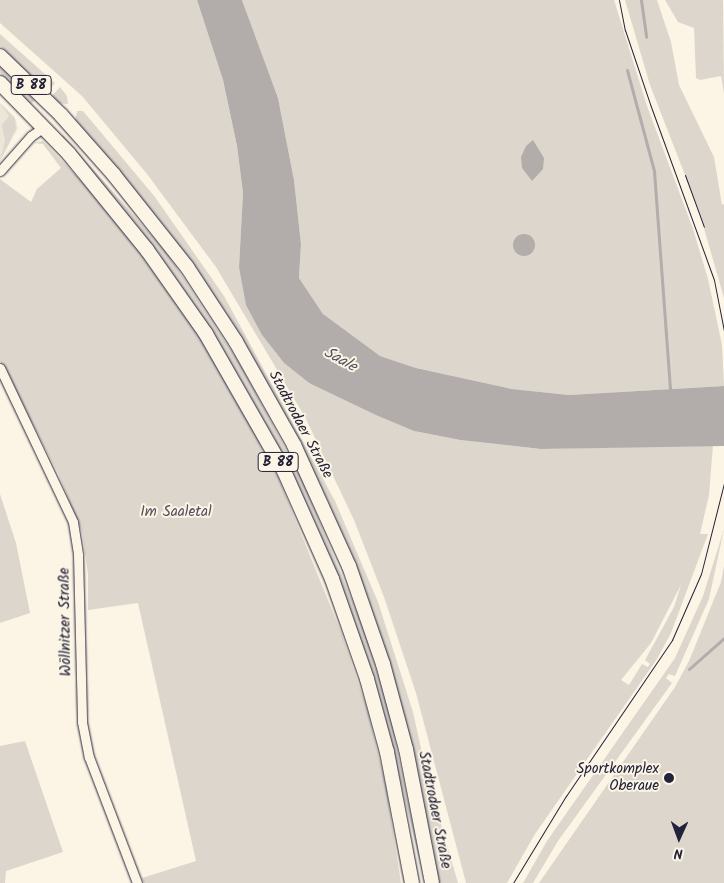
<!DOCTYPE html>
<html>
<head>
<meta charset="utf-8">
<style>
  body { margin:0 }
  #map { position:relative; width:724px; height:883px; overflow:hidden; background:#fcf5e5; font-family:Kalam,sans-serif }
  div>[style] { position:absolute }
  .built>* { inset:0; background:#ece5d8 }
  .green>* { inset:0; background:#dcd6cc }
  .water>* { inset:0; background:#b2adab }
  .round { border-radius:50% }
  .stream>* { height:3px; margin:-1.5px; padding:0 1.5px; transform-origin:1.5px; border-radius:1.5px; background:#b2adab }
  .roads { filter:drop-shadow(0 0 1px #22223b) drop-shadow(0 0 1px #22223b) }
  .street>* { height:9px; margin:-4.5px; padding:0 4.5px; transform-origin:4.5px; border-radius:4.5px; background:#fcf5e5 }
  .primary>* { height:14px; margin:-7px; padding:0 7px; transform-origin:7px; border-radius:7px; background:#fcf5e5 }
  .tram>* { height:1px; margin:-0.5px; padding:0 0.5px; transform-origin:0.5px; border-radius:0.5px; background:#22223b }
  .dots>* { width:14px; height:14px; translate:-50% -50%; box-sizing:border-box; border:2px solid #fcf5e5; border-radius:50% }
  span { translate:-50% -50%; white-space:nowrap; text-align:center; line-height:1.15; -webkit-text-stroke:4px #fcf5e5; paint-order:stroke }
  .shield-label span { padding:1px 4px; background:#fcf5e5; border:1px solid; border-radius:4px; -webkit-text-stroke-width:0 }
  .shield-label { font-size:14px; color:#22223b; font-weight:700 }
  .street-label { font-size:15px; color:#22223b }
  .park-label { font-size:15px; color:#504f5f }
  .poi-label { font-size:15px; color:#22223b }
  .right { translate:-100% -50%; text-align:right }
  .water-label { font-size:16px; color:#545362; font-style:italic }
  .north { position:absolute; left:654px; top:813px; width:50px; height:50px; -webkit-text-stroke:4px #fcf5e5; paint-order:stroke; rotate:182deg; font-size:14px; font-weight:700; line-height:20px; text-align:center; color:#22223b }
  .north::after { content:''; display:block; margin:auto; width:18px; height:22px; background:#22223b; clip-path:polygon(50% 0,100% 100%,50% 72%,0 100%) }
</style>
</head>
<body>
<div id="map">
  <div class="built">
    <div style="clip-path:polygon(0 103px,15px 118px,18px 128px,0 161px)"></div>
  </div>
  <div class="green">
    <div style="clip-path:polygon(evenodd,0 0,197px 0,223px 80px,237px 146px,243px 193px,239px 267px,262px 335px,284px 363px,309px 383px,414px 431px,460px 440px,541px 449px,713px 445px,709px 495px,700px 534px,708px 534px,671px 633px,657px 659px,535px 834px,507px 883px,466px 883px,416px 693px,384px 597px,354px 520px,305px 417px,216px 267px,147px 174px,82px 96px,0 23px,0 0,681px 585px,674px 607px,645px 660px,650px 664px,648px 667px,642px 664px,629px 685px,621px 680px,651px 643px,681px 585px)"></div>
    <div style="clip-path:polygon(242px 0,614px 0,647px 106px,693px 229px,708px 279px,722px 345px,724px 386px,569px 395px,512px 389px,416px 368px,380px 356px,346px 334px,323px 314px,299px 278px,301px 244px,294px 180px,278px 98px)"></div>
    <div style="clip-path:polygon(625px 0,657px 0,671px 42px,679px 85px,714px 157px,722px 205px,724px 204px,724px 298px,699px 211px,650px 85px)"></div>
    <div style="clip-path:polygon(665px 0,723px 0,724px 94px,721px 76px,700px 80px,696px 78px,694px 28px,678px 22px)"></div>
    <div style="clip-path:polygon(0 34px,55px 83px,50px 89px,45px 90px,0 46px)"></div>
    <div style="clip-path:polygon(0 66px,36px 100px,30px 104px,0 73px)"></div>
    <div style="clip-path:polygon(60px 87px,67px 96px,68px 104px,57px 103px,51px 97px)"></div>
    <div style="clip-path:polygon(0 103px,15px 118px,16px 129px,0 161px,5px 141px,2px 125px,9px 116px)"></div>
    <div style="clip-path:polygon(77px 111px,83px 111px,155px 197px,224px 296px,335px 501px,378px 602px,413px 712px,427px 776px,458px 883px,439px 883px,401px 710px,369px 601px,327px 499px,274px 396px,215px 298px,149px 208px,75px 122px)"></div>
    <div style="clip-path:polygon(63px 135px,167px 253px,240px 364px,301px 477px,362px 624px,389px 710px,425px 883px,383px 711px,364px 656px,206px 323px,159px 254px,61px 137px)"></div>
    <div style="clip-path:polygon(43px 141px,109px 210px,204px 340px,278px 477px,341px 632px,367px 709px,386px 787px,401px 883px,144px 883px,142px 878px,196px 861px,138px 603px,88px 610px,88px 574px,82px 532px,58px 473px,0 361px,0 179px,31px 202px,37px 189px,61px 168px,43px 144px,34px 143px)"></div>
    <div style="clip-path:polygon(0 494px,16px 543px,30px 613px,0 623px)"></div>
    <div style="clip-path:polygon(724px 529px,709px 599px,675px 676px,669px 674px,666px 678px,672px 683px,558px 841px,533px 883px,523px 883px,547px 841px,675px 658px,703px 596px)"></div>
    <div style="clip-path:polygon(724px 566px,724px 883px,539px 883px,675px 687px,689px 661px,721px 582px)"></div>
    <div style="clip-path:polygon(25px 741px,63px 852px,6px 871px,5px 883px,0 883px,0 746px)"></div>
  </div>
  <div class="water">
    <div style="clip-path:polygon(197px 0,242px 0,278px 98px,294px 180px,301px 244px,299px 278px,323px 314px,380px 356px,416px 368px,512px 389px,569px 395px,724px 386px,724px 446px,541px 449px,460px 440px,414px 431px,376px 415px,309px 383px,284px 363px,262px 335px,246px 305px,239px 267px,243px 193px,237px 146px,223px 80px)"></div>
    <div style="clip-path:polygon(533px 140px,544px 158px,543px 169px,532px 181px,522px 168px,521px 157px,526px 146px)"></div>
    <div class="round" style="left:513px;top:234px;width:22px;height:22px"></div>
  </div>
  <div class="stream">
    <div style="left:641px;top:0;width:37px;rotate:82deg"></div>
    <div style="left:627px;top:70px;width:105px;rotate:75deg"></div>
    <div style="left:654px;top:171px;width:221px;rotate:85.8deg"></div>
    <div style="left:689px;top:669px;width:47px;rotate:-41.5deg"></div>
  </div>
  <div class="roads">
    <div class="street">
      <div style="left:0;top:171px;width:47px;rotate:-48.5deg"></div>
      <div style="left:31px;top:136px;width:16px;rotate:-35deg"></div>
      <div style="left:0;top:368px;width:170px;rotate:64.6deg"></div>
      <div style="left:73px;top:522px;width:33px;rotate:81deg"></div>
      <div style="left:78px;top:555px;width:167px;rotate:88.6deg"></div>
      <div style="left:82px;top:722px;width:36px;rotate:79deg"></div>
      <div style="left:89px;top:757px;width:135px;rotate:69.1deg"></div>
    </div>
    <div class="primary">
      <div style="left:0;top:56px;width:85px;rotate:44deg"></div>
      <div style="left:61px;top:115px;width:80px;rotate:48.5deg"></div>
      <div style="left:114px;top:175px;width:117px;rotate:51.6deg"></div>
      <div style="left:187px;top:267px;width:90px;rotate:56.8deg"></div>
      <div style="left:236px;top:342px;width:118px;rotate:60.6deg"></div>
      <div style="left:294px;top:445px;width:133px;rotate:65.6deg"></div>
      <div style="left:349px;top:566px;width:104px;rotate:70.9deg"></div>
      <div style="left:383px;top:664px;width:88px;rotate:74.9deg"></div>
      <div style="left:406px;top:749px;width:136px;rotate:79deg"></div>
      <div style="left:0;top:83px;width:99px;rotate:45.8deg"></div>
      <div style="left:69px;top:154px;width:124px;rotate:50.9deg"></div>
      <div style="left:147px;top:250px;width:103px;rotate:54.9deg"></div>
      <div style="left:206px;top:334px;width:158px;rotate:60.3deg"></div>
      <div style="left:284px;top:471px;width:118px;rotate:66deg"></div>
      <div style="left:332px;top:579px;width:106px;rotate:70.7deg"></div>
      <div style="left:367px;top:679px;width:76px;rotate:74.7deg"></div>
      <div style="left:387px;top:752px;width:133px;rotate:79.2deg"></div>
    </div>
  </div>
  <div class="tram">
    <div style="left:619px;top:0;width:31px;rotate:79deg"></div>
    <div style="left:625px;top:30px;width:78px;rotate:71.3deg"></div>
    <div style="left:650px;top:104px;width:187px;rotate:70deg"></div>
    <div style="left:714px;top:280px;width:52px;rotate:78.9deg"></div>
    <div style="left:685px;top:175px;width:55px;rotate:69.9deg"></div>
    <div style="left:513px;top:883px;width:102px;rotate:-58.7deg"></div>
    <div style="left:566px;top:796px;width:189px;rotate:-55.8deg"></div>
    <div style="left:672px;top:640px;width:72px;rotate:-66.3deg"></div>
    <div style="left:701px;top:574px;width:94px;rotate:-75.8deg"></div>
  </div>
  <div class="dots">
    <div style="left:669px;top:778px;background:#22223b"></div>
  </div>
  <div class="shield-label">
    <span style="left:31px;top:85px">B 88</span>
    <span style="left:278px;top:462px">B 88</span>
  </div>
  <div class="street-label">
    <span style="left:300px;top:425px;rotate:62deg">Stadtrodaer Straße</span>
    <span style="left:66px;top:622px;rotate:-91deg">Wöllnitzer Straße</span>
    <span style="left:434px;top:810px;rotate:79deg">Stadtrodaer Straße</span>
  </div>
  <div class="park-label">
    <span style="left:176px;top:513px">Im Saaletal</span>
  </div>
  <div class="poi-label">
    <span class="right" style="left:659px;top:778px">Sportkomplex<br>Oberaue</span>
  </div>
  <div class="water-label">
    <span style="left:340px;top:360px;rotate:29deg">Saale</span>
  </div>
  <div class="north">N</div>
</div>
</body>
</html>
